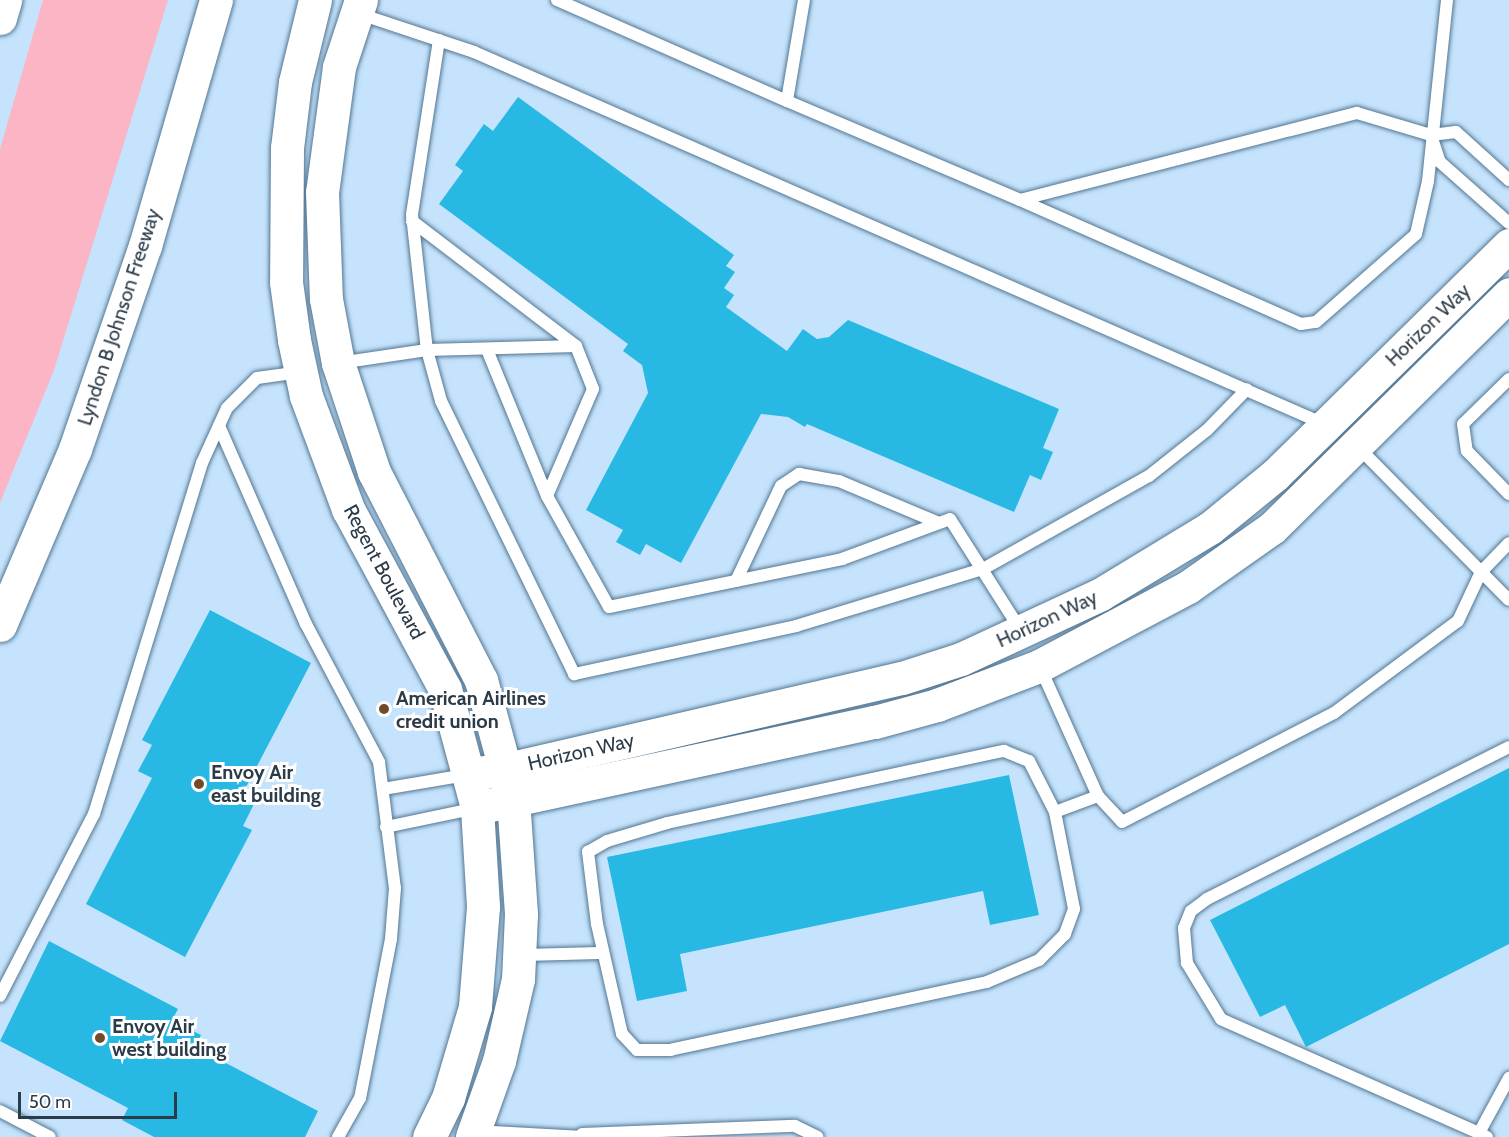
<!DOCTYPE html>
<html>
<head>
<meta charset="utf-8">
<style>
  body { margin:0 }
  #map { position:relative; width:1509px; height:1137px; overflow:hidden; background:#c5e3fc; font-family:Cabin,sans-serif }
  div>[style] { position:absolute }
  .green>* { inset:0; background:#fbb5c5 }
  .building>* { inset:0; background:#27b9e3 }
  .roads { filter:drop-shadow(0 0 2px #537692) drop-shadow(0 0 2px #537692) }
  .lane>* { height:12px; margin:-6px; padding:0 6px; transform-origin:6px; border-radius:6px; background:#fff }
  .secondary>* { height:33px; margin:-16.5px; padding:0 16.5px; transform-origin:16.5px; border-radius:16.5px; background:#fff }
  .highway>* { height:33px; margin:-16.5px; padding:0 16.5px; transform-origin:16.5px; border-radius:16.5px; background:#fff }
  .dots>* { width:16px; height:16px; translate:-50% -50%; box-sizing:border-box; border:3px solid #fff; border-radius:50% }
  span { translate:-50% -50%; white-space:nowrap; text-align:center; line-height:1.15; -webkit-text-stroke:6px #fff; paint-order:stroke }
  .street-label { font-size:20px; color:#2c3b48 }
  .poi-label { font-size:20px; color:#2c3b48; font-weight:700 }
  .left { translate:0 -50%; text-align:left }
  .scale { position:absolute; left:18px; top:1092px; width:159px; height:27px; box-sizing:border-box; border:3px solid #2c3b48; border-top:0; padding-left:8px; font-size:18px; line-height:21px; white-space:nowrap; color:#2c3b48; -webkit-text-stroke:4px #fff; paint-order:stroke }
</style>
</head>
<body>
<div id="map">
  <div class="green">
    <div style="clip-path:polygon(43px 0,168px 0,54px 370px,0 503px,0 149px)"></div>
  </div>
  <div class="building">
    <div style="clip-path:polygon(518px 97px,734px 255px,726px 266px,735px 272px,724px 288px,734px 295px,726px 307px,787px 351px,803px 329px,817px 339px,829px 337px,848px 320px,1059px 409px,1043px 448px,1053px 452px,1041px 480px,1030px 475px,1014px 512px,807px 424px,805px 427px,788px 417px,761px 414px,681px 563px,646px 544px,640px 555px,616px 542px,623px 530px,586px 510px,648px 393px,642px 365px,623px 351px,628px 344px,439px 204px,463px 171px,455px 165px,484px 124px,493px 131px)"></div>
    <div style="clip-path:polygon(210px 610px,311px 663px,245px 789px,258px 796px,243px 826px,252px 830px,185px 957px,86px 904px,152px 778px,138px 771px,152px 745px,142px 740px)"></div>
    <div style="clip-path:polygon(1509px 768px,1509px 944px,1306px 1047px,1285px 1005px,1260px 1017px,1210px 920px)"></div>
    <div style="clip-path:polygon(1009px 775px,1039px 915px,990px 925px,983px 891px,680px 954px,687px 991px,637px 1001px,607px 857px)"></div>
    <div style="clip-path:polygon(49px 941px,178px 1009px,172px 1020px,201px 1035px,195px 1047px,318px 1111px,305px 1137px,154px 1137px,122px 1120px,128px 1108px,0 1041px)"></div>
  </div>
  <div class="roads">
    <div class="lane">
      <div style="left:557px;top:0;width:251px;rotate:23.7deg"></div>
      <div style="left:804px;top:0;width:102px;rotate:99.6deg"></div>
      <div style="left:787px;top:101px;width:253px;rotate:23deg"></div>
      <div style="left:1020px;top:200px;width:348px;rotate:-14.5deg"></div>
      <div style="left:1357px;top:113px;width:77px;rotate:16.6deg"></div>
      <div style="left:357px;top:13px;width:123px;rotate:18.4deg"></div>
      <div style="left:474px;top:52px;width:928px;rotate:23.64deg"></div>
      <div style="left:439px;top:40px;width:177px;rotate:98.8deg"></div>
      <div style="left:412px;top:215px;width:136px;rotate:83.7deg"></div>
      <div style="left:427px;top:350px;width:149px;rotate:-1.5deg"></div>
      <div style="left:576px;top:346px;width:46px;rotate:68.4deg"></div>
      <div style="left:593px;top:389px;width:116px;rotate:113.3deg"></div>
      <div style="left:547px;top:496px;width:158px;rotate:-112.3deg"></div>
      <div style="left:1509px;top:180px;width:72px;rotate:-137.8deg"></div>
      <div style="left:1456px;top:132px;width:25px;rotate:173deg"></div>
      <div style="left:1431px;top:135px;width:28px;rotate:72deg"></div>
      <div style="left:1440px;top:162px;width:92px;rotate:41.5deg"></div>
      <div style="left:1020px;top:200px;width:307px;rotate:23.8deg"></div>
      <div style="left:1301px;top:324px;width:15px;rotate:-8deg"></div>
      <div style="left:1316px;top:322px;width:133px;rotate:-41.3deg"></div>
      <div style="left:1416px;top:234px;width:54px;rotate:-77.2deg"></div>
      <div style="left:1428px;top:181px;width:182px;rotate:-84deg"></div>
      <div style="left:412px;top:221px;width:206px;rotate:37.3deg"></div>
      <div style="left:339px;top:363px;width:89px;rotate:-8.4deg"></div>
      <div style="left:427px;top:350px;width:53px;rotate:74.6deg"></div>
      <div style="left:441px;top:401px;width:304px;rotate:64deg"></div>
      <div style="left:574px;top:674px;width:227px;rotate:-12.2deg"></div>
      <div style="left:796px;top:626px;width:195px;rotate:-17deg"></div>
      <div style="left:983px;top:569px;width:190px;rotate:-29.3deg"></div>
      <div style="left:1149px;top:476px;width:74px;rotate:-38.4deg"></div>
      <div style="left:1207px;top:430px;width:57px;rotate:-45.7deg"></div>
      <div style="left:1509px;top:379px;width:64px;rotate:135.6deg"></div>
      <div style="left:1463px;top:424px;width:27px;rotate:82deg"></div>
      <div style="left:1467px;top:451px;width:60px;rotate:45.7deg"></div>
      <div style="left:219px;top:426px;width:216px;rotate:66.3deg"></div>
      <div style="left:306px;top:624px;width:156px;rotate:62.1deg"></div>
      <div style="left:379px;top:762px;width:127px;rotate:82.8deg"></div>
      <div style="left:395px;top:888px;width:51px;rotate:94.5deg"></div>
      <div style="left:391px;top:939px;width:162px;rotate:101deg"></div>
      <div style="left:360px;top:1098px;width:45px;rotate:119.4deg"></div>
      <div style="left:1357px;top:446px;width:216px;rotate:45.4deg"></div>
      <div style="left:547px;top:496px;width:127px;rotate:60.8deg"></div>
      <div style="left:609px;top:607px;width:238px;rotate:-11.6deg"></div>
      <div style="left:842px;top:559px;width:115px;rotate:-20.3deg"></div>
      <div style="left:950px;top:519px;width:133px;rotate:57.6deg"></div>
      <div style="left:736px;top:581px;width:105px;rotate:-64.7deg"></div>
      <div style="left:781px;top:486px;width:22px;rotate:-34deg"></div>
      <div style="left:799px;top:474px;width:41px;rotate:9.9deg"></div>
      <div style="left:839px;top:481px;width:108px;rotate:22.8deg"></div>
      <div style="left:1040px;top:667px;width:141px;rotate:65.8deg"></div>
      <div style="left:1098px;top:796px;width:35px;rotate:47deg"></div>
      <div style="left:1122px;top:822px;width:238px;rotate:-27.2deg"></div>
      <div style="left:1334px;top:713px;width:154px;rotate:-36.6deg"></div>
      <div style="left:1458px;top:621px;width:54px;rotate:-64.9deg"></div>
      <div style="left:1481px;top:572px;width:40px;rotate:-46deg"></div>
      <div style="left:383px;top:789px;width:84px;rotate:-9.6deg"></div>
      <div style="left:1055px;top:812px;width:99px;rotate:78.9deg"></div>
      <div style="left:1074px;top:909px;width:27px;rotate:110deg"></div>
      <div style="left:1065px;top:934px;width:37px;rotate:135deg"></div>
      <div style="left:1039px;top:960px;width:56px;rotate:157.1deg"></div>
      <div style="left:987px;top:982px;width:323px;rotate:167.9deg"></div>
      <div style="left:671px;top:1050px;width:34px;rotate:180deg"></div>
      <div style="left:637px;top:1050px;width:22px;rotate:-133deg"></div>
      <div style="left:622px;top:1034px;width:113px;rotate:-102.8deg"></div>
      <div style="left:597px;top:924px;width:73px;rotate:-97.1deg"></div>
      <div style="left:588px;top:852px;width:22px;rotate:-30deg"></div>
      <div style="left:607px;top:841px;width:63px;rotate:-16.7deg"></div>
      <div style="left:667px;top:823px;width:345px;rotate:-12.1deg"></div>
      <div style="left:1004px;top:751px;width:27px;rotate:22deg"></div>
      <div style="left:1029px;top:761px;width:57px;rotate:63deg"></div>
      <div style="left:1055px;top:812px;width:46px;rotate:-20.4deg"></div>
      <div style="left:386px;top:827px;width:92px;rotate:-11.9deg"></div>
      <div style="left:521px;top:955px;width:82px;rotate:-1.4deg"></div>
      <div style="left:0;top:996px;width:205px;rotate:-62.7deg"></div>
      <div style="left:94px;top:814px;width:367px;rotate:-72.9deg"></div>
      <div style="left:202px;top:463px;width:60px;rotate:-65.6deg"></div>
      <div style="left:227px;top:408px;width:42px;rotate:-45deg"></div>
      <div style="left:257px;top:378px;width:43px;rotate:-7.9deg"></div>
      <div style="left:0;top:1111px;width:56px;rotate:27.5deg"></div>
      <div style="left:475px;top:1131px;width:108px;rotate:3.2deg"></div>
      <div style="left:1479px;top:1133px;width:282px;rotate:-156.2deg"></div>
      <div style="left:1221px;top:1019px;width:66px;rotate:-121.3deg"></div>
      <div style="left:1187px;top:963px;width:35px;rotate:-95deg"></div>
      <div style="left:1184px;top:928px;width:18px;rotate:-68deg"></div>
      <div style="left:1191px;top:911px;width:20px;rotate:-37deg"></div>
      <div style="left:1207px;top:899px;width:338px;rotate:-26.7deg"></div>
      <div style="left:582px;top:1134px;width:213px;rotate:-2.2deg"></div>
      <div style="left:795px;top:1126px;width:25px;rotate:26deg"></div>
      <div style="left:1487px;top:1137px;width:9px;rotate:-153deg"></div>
      <div style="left:1479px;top:1133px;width:63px;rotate:-61.4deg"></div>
    </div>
    <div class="secondary">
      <div style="left:315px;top:0;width:84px;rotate:103.7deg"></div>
      <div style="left:295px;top:82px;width:66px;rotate:96.9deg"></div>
      <div style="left:287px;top:148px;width:134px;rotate:90.4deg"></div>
      <div style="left:286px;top:282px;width:59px;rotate:82.1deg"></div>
      <div style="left:294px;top:340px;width:57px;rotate:77.9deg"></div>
      <div style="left:306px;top:396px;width:121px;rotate:69.6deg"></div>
      <div style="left:348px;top:509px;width:204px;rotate:61.7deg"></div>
      <div style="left:445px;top:689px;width:123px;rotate:74.9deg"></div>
      <div style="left:477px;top:808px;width:99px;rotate:86.5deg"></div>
      <div style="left:483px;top:907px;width:100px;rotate:94.6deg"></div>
      <div style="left:475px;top:1007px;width:95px;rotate:106.5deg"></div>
      <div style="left:448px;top:1098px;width:43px;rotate:116deg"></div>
      <div style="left:361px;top:0;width:71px;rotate:108.2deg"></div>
      <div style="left:339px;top:67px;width:126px;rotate:97.7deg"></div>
      <div style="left:322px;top:192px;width:107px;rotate:87.9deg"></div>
      <div style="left:326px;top:299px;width:65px;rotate:79.4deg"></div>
      <div style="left:338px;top:363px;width:115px;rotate:71.7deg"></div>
      <div style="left:374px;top:472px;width:234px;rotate:62.8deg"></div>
      <div style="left:481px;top:680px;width:123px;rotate:74.9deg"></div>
      <div style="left:513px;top:799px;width:115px;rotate:86deg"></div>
      <div style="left:521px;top:914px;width:65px;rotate:92.6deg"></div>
      <div style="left:518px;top:979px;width:84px;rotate:103deg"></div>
      <div style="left:499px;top:1061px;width:81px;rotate:109.6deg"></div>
      <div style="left:470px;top:774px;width:37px;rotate:-8deg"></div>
      <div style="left:507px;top:769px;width:405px;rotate:-13deg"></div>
      <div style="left:902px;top:678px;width:62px;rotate:-17.9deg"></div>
      <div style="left:961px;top:659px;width:154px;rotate:-24.9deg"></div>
      <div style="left:1101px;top:594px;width:127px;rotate:-31.2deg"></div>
      <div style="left:1210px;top:528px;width:84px;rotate:-39.2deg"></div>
      <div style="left:1275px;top:475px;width:328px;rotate:-44.5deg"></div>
      <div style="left:490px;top:805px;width:394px;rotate:-12.2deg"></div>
      <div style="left:875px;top:722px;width:64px;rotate:-15.3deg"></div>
      <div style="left:937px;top:705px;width:109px;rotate:-20.9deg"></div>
      <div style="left:1039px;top:666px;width:169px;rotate:-27.9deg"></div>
      <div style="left:1188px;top:587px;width:103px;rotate:-35.1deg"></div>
      <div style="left:1272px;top:528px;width:333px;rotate:-44.6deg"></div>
    </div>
    <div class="highway">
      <div style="left:0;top:18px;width:19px;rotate:-74deg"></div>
      <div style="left:0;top:625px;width:191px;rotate:-66.9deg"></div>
      <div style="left:75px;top:449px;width:215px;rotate:-71deg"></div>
      <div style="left:145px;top:246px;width:256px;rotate:-73.9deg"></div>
    </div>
  </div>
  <div class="dots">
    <div style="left:384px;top:709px;background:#724c28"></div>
    <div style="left:199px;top:784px;background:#724c28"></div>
    <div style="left:100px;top:1038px;background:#724c28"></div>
  </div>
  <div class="street-label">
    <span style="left:119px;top:317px;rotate:-72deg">Lyndon B Johnson Freeway</span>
    <span style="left:1428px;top:325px;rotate:-44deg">Horizon Way</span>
    <span style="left:384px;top:572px;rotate:62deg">Regent Boulevard</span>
    <span style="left:1047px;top:619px;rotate:-25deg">Horizon Way</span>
    <span style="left:581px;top:752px;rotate:-13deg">Horizon Way</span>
  </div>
  <div class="poi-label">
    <span class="left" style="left:396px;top:710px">American Airlines<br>credit union</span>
    <span class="left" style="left:211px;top:784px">Envoy Air<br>east building</span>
    <span class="left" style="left:112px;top:1038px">Envoy Air<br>west building</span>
  </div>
  <div class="scale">50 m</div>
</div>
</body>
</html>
